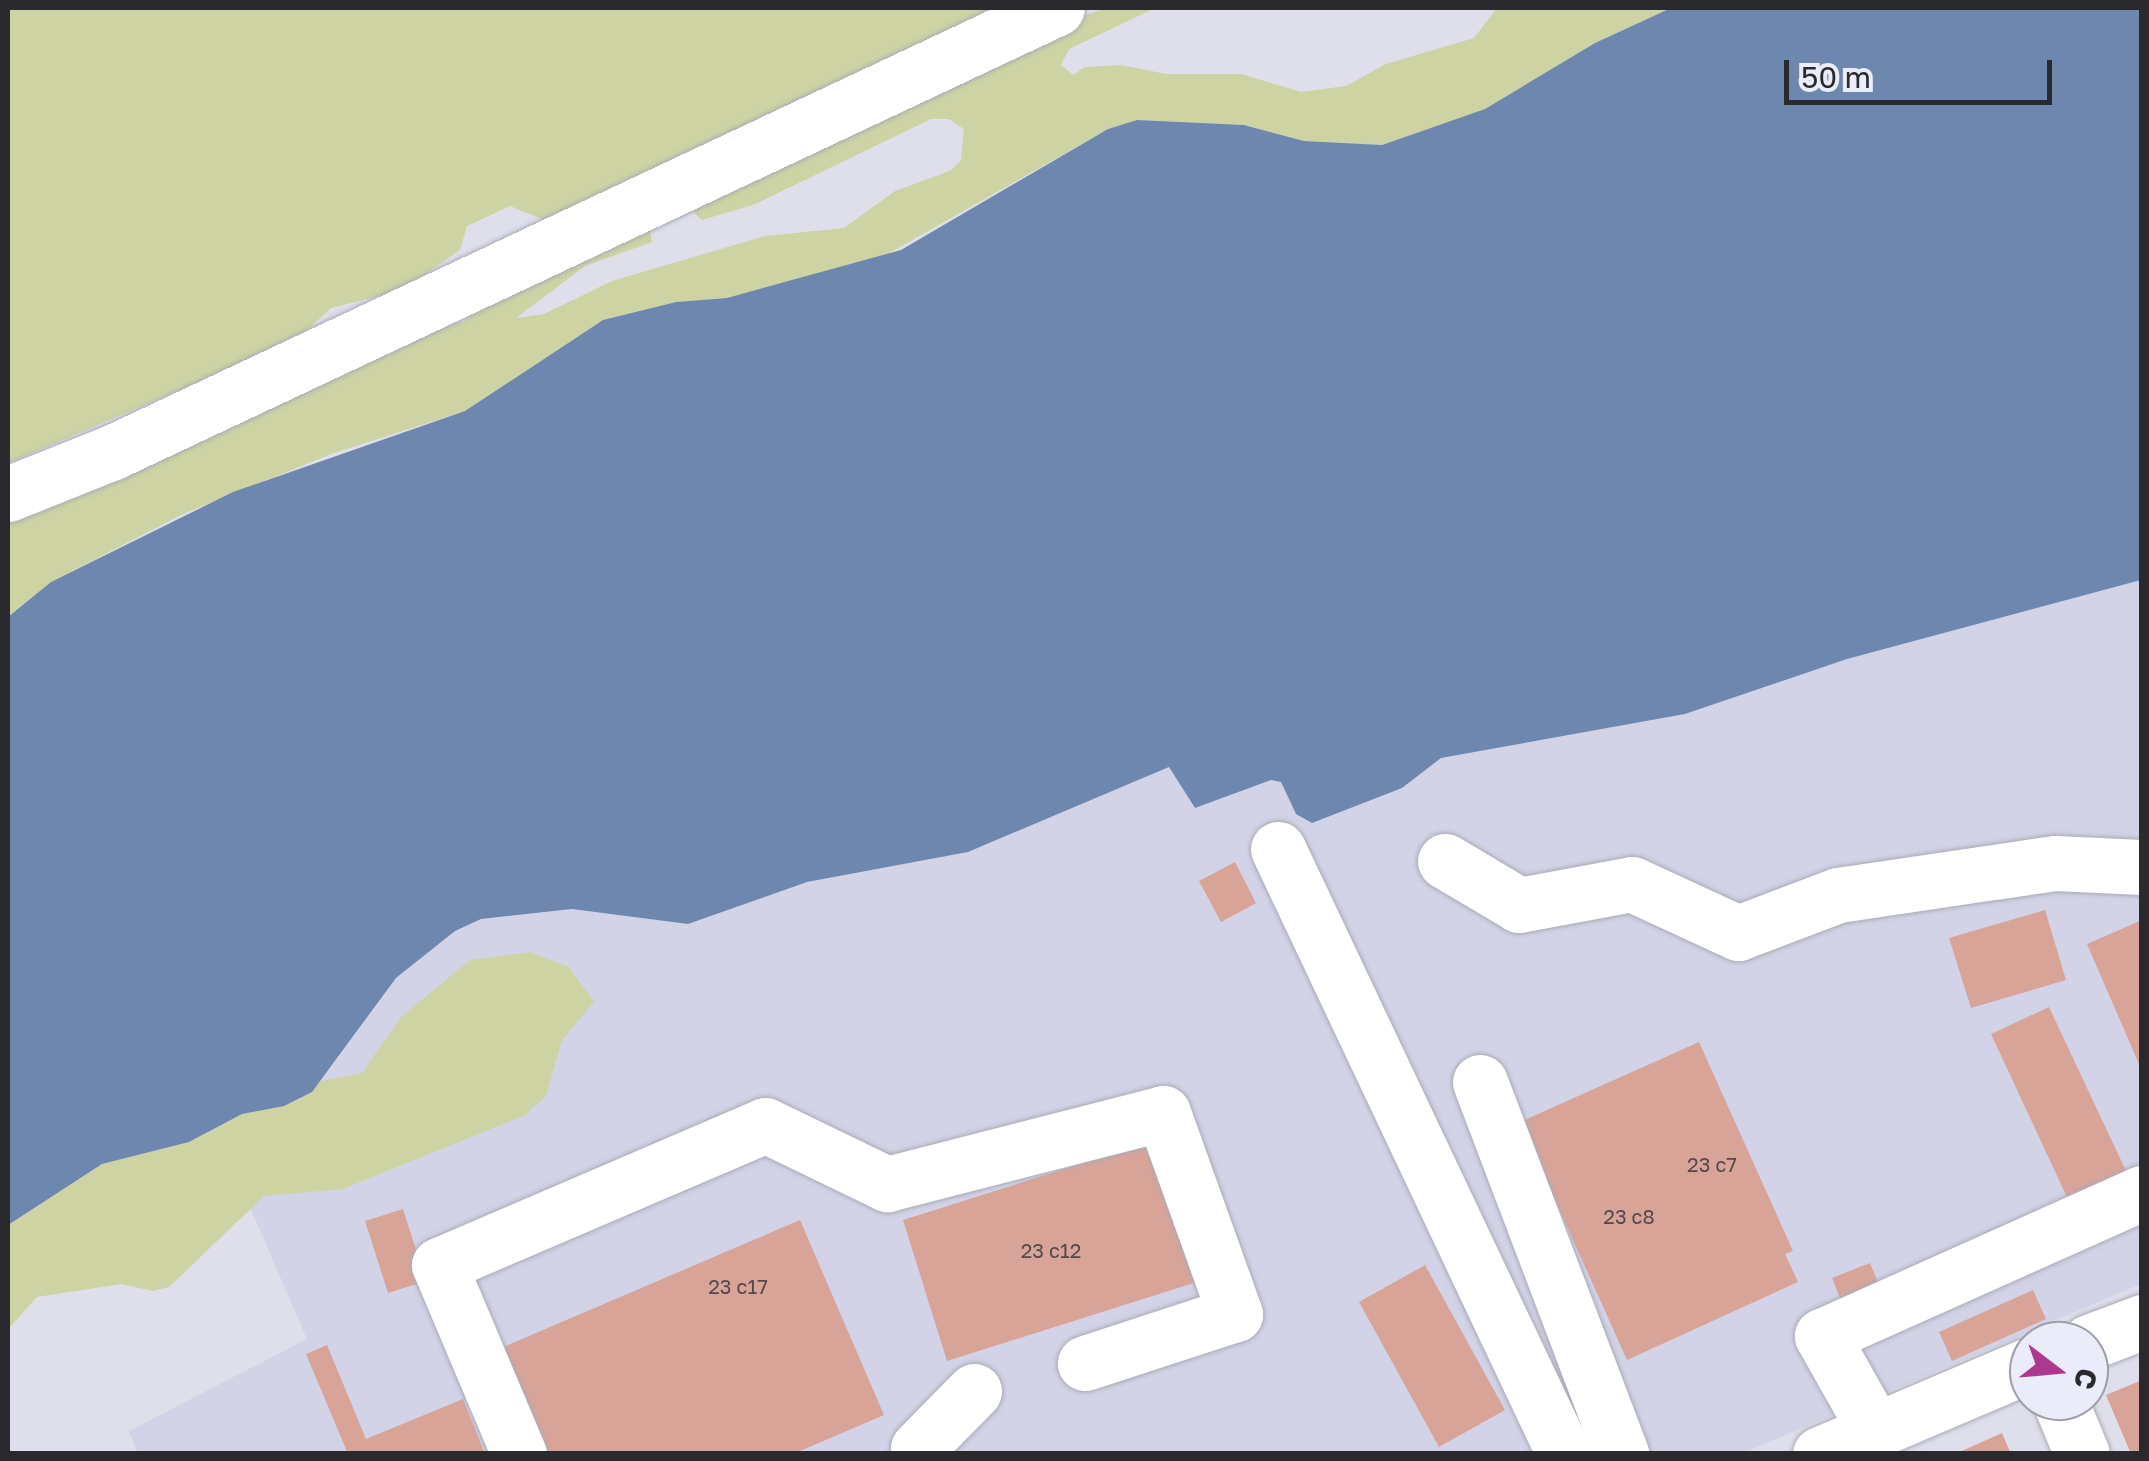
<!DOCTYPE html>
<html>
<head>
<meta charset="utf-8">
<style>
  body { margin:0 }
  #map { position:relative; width:2149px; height:1461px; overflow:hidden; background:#dedfeb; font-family:"Golos Text",sans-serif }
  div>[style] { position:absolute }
  .built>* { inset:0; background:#d2d3e6 }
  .green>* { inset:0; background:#cdd3a3 }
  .water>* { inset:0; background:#6e87ae }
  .building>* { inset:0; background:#d9a498 }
  .roads { filter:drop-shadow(0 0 2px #aaabb7) drop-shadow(0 0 2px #aaabb7) }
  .minor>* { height:55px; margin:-27.5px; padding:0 27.5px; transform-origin:27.5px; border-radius:27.5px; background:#fff }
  span { translate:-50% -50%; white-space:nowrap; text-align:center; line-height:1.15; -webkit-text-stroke:8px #ebecf9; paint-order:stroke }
  .number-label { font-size:20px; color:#554848 }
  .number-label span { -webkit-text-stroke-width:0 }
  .frame { position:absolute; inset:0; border:10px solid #29292e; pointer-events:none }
  .north { position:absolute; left:2009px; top:1321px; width:100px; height:100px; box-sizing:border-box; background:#ebecf9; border:2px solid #9d9ea8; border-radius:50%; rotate:106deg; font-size:28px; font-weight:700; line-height:40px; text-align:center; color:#29292e }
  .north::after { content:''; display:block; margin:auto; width:35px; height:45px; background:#ac3890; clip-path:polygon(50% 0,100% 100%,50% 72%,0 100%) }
  .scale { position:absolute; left:1784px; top:60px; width:268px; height:45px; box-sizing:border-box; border:5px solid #29292e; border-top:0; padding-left:12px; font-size:30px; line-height:35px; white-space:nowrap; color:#29292e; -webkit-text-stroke:8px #ebecf9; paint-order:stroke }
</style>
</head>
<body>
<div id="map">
  <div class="built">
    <div style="clip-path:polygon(2141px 580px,2141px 1284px,1743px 1453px,138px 1454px,129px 1431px,307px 1339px,215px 1126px,330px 1069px,396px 978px,455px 931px,481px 919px,572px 909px,688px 924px,807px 882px,968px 852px,1169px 767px,1195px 808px,1271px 780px,1281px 782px,1296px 814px,1312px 823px,1402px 788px,1441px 758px,1685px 714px,1847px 659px)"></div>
  </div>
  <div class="green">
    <div style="clip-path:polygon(8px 8px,1022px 8px,694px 148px,544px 220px,510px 206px,467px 226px,460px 250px,402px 290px,331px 308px,295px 341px,8px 463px)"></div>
    <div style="clip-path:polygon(1155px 8px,1069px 49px,1061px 65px,1073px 75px,1085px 67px,1121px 65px,1166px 74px,1241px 74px,1301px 92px,1346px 86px,1386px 64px,1474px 38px,1497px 8px,1671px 8px,1595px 43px,1485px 109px,1382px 145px,1304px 141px,1244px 125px,1138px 120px,1108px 129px,877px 260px,727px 298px,676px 302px,603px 320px,465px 411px,331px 454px,183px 514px,51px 582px,8px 617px,8px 514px,433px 324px,463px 322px,486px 302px,649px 226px,652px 242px,585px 266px,516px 318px,544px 314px,612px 281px,765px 236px,844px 228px,895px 191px,950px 171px,961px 160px,964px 129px,949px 119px,931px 119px,753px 205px,702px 220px,690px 209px,1066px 22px,1106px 8px)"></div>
    <div style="clip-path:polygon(530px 952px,569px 967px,594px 1002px,562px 1040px,546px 1096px,525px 1115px,343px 1189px,264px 1196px,169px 1287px,153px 1291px,121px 1284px,37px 1297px,8px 1329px,8px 1225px,13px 1221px,102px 1164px,189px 1142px,242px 1114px,299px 1100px,321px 1081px,362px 1073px,401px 1017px,470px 960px)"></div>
  </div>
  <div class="water">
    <div style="clip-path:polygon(1671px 8px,2141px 8px,2141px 580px,1847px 659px,1685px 714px,1441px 758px,1402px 788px,1312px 823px,1296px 814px,1281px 782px,1271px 780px,1195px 808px,1169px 767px,968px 852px,807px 882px,688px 924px,572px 909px,481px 919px,455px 931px,396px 978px,312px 1092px,284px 1106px,242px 1114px,189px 1142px,102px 1164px,8px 1225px,8px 617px,51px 582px,233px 492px,465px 411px,603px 320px,676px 302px,727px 298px,901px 250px,1108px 129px,1137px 120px,1244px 125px,1304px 141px,1382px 145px,1485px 109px,1595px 43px)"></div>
  </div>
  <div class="building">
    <div style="clip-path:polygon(1235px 862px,1256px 903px,1221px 922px,1199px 881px)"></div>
    <div style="clip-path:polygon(2045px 910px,2066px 980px,1971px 1008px,1949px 938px)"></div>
    <div style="clip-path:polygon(2142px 920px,2142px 1071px,2087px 944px)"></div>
    <div style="clip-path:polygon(2049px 1007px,2142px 1205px,2087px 1240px,1991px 1034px)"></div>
    <div style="clip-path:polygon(1699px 1042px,1793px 1251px,1785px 1254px,1798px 1282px,1627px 1360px,1520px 1122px)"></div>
    <div style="clip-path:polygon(1156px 1140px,1200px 1281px,947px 1361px,903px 1220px)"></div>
    <div style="clip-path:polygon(403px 1209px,426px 1281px,388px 1293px,365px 1221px)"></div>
    <div style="clip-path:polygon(800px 1220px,884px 1415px,793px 1454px,538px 1454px,494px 1351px)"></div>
    <div style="clip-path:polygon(1870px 1263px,1894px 1322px,1856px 1337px,1832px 1278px)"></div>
    <div style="clip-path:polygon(1425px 1265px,1505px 1410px,1439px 1447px,1359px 1302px)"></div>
    <div style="clip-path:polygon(2033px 1290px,2046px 1319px,1952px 1361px,1939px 1332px)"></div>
    <div style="clip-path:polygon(327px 1345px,366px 1439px,463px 1399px,485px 1454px,348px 1454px,306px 1354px)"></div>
    <div style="clip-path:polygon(2142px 1380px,2142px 1454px,2131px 1454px,2106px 1395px)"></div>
    <div style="clip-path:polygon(2002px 1433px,2011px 1454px,1955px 1454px)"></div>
  </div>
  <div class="roads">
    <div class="minor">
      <div style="left:8px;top:494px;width:113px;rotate:-21.8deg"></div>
      <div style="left:113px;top:452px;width:1043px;rotate:-25.19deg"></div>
      <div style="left:1278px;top:849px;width:669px;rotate:64.7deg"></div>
      <div style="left:1445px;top:861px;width:86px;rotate:30.7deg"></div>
      <div style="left:1519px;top:905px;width:115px;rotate:-10.5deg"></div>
      <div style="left:1632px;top:884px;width:117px;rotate:24.8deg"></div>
      <div style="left:1738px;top:933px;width:107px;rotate:-20.8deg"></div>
      <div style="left:1838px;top:895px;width:219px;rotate:-8.4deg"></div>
      <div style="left:2055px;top:863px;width:87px;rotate:2.6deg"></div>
      <div style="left:1480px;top:1082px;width:398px;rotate:69.2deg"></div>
      <div style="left:2089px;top:1342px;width:57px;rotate:-20.7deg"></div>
      <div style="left:2060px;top:1401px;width:57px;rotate:67.5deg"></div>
      <div style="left:1875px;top:1430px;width:108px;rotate:-119.4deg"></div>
      <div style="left:1822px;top:1336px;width:350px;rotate:-24.1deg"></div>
      <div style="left:519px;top:1454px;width:205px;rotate:-112.9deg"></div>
      <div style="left:439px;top:1265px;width:355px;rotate:-23.2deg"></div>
      <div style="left:765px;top:1125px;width:136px;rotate:25.8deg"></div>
      <div style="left:887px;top:1184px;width:285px;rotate:-14.4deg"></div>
      <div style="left:1163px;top:1113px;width:214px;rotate:70.3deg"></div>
      <div style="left:1235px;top:1314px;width:158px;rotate:161.9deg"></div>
      <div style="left:920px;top:1454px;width:6px;rotate:-108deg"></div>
      <div style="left:918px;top:1448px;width:80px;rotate:-45.5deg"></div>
      <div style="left:1820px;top:1454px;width:227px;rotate:-23.1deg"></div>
    </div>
  </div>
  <div class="number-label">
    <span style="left:1712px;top:1164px">23 с7</span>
    <span style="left:1629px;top:1216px">23 с8</span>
    <span style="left:1051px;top:1250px">23 с12</span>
    <span style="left:738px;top:1286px">23 с17</span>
  </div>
  <div class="frame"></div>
  <div class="north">С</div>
  <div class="scale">50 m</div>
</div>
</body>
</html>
